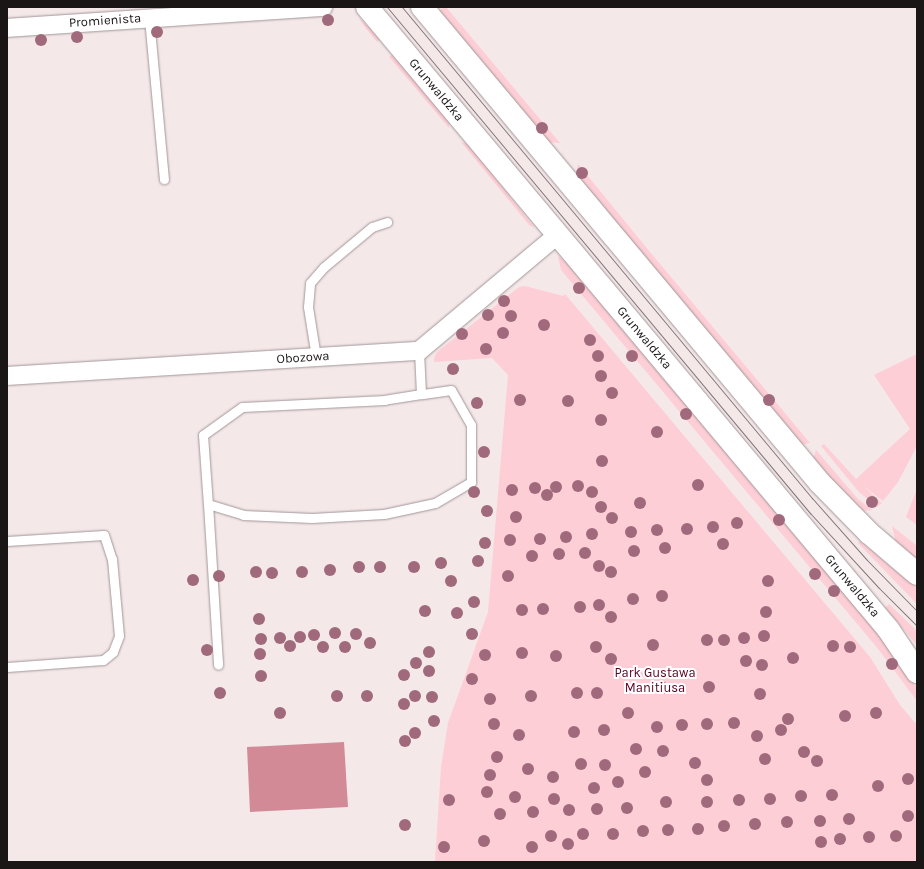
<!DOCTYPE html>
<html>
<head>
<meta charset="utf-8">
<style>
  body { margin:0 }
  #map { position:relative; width:924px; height:869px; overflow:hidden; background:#f5e8e9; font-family:Karla,sans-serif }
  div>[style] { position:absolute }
  .green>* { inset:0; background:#fdced5 }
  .water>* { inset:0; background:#d28a97 }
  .roads { filter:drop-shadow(0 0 1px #a29698) drop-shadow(0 0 1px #a29698) }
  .service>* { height:9px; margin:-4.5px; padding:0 4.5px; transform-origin:4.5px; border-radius:4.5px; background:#fff }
  .minor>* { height:18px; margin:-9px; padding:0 9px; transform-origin:9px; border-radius:9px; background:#fff }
  .tertiary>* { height:22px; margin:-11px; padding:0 11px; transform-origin:11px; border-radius:11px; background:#fff }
  .tram>* { height:1px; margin:-0.5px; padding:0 0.5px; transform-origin:0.5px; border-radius:0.5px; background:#7e7576 }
  .trees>* { width:12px; height:12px; margin:-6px; border-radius:50%; background:#a06a7c }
  span { translate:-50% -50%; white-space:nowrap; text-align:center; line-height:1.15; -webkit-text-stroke:4px #fff; paint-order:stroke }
  .street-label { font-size:13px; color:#1a1616 }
  .park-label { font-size:13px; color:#5b0222 }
  .frame { position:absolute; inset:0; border:8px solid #1a1616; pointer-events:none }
</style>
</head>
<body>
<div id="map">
  <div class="green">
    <div style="clip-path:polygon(444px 7px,446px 7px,560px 143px,547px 142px,438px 12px)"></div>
    <div style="clip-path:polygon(359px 18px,381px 39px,377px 42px,364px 26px)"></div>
    <div style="clip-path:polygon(393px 54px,449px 120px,449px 128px,389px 57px)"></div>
    <div style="clip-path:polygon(461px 142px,468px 144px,535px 228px,529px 225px)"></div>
    <div style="clip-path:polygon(578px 164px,650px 252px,810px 443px,801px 445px,576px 176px)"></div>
    <div style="clip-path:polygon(558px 256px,568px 263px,889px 646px,902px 670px,917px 688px,917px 701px,879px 650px,561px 270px)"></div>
    <div style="clip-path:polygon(525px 286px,563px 296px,565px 294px,870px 657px,900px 705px,917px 725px,917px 862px,435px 862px,441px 767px,448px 723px,488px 612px,508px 375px,492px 358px,434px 362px,434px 358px,437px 352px,519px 287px)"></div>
    <div style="clip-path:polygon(917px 354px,917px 446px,898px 482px,883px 501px,862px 485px,882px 503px,877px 507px,859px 492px,821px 446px,824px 444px,856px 479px,910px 429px,874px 375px)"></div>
    <div style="clip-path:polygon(816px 450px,858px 499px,872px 510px,862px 511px,813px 460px)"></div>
    <div style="clip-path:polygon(917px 489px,917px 525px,906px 517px)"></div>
    <div style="clip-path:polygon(892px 526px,917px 546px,917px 561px,896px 543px)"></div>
    <div style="clip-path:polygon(860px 541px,917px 588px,917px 604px,858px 543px)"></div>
    <div style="clip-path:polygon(889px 604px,917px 631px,917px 645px,885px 608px)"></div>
  </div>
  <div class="water">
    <div style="clip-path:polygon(344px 742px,348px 807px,250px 812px,247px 747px)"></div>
  </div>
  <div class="roads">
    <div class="service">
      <div style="left:149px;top:18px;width:162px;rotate:84.7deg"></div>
      <div style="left:419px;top:351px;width:43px;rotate:87.3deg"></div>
      <div style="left:421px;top:394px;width:36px;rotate:171deg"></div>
      <div style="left:385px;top:400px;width:143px;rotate:177.2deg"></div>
      <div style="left:242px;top:407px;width:48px;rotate:144.3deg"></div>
      <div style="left:203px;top:435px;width:69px;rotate:85.9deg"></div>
      <div style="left:208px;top:504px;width:37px;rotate:17deg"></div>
      <div style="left:243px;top:515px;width:69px;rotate:2.5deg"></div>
      <div style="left:312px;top:518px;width:72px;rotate:-3.2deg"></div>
      <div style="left:384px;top:514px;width:52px;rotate:-12.2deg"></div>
      <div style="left:435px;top:503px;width:42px;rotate:-30.3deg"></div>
      <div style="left:471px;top:482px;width:57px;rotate:-90deg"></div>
      <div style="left:471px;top:425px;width:40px;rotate:-119.7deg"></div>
      <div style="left:451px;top:390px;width:30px;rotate:172deg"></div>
      <div style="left:316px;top:357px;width:51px;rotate:-99.1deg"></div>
      <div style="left:308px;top:307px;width:24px;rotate:-85deg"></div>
      <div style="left:310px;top:283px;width:21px;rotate:-49deg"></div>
      <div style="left:324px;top:267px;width:62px;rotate:-39.8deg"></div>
      <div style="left:372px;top:227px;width:16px;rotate:-18deg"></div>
      <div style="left:208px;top:504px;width:161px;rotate:86.4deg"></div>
      <div style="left:7px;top:541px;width:97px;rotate:-3.5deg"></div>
      <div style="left:104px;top:535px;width:25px;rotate:72deg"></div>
      <div style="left:112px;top:559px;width:77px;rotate:84.8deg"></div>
      <div style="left:119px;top:636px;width:17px;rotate:111deg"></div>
      <div style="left:113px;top:652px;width:13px;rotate:141deg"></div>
      <div style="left:103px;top:660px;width:96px;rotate:175.8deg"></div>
    </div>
    <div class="minor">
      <div style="left:7px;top:28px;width:317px;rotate:-3.8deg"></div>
      <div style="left:7px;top:376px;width:413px;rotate:-3.5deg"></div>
      <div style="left:419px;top:351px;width:180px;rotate:-40deg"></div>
    </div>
    <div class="tertiary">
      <div style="left:367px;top:7px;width:811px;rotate:50.05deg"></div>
      <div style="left:888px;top:629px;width:52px;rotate:56deg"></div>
      <div style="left:422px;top:7px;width:620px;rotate:50.1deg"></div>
      <div style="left:820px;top:483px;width:70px;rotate:45.6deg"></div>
      <div style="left:869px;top:533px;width:63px;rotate:40.5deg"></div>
    </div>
  </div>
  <div class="tram">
    <div style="left:387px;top:7px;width:660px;rotate:50.11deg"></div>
    <div style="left:810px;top:513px;width:102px;rotate:47.4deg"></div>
    <div style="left:879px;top:588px;width:54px;rotate:45deg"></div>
    <div style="left:402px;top:7px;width:640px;rotate:50.14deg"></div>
    <div style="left:812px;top:498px;width:83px;rotate:48.4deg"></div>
    <div style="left:867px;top:560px;width:71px;rotate:45.6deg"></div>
  </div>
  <div class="trees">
    <div style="left:328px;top:20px"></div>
    <div style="left:157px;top:32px"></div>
    <div style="left:77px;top:37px"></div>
    <div style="left:41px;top:40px"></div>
    <div style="left:542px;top:128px"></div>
    <div style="left:582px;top:173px"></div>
    <div style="left:579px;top:288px"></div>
    <div style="left:504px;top:301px"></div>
    <div style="left:488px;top:315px"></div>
    <div style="left:511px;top:316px"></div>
    <div style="left:544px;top:325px"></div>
    <div style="left:503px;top:333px"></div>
    <div style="left:462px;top:334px"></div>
    <div style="left:590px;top:340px"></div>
    <div style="left:486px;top:349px"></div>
    <div style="left:598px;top:356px"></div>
    <div style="left:632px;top:356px"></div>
    <div style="left:453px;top:369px"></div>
    <div style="left:601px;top:376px"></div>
    <div style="left:612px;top:393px"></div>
    <div style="left:520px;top:400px"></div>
    <div style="left:769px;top:400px"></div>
    <div style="left:568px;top:401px"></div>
    <div style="left:477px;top:403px"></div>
    <div style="left:686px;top:414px"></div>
    <div style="left:601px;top:420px"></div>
    <div style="left:657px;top:432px"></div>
    <div style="left:484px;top:452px"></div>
    <div style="left:602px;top:461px"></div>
    <div style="left:698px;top:485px"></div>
    <div style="left:578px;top:486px"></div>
    <div style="left:556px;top:487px"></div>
    <div style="left:535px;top:488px"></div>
    <div style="left:512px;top:490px"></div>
    <div style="left:474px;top:492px"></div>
    <div style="left:592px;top:492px"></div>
    <div style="left:547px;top:495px"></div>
    <div style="left:872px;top:502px"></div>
    <div style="left:640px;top:503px"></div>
    <div style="left:601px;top:507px"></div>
    <div style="left:487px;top:511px"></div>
    <div style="left:516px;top:517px"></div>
    <div style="left:612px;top:518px"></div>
    <div style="left:779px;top:520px"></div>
    <div style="left:737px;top:523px"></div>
    <div style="left:713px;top:527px"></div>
    <div style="left:687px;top:529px"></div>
    <div style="left:657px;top:530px"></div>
    <div style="left:631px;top:532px"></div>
    <div style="left:592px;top:534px"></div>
    <div style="left:566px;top:537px"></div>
    <div style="left:540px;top:539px"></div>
    <div style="left:510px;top:540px"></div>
    <div style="left:485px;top:543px"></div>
    <div style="left:723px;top:544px"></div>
    <div style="left:665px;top:548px"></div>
    <div style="left:634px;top:551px"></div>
    <div style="left:585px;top:553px"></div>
    <div style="left:559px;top:554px"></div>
    <div style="left:532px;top:556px"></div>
    <div style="left:478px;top:561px"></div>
    <div style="left:441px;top:563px"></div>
    <div style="left:599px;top:566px"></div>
    <div style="left:359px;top:567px"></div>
    <div style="left:380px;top:567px"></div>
    <div style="left:414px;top:567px"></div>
    <div style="left:330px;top:570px"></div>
    <div style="left:256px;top:572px"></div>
    <div style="left:302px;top:572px"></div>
    <div style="left:611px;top:572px"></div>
    <div style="left:272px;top:573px"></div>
    <div style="left:815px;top:574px"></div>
    <div style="left:219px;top:576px"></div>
    <div style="left:508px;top:576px"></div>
    <div style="left:193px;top:580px"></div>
    <div style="left:451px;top:581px"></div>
    <div style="left:768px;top:581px"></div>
    <div style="left:834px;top:591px"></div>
    <div style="left:662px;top:596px"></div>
    <div style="left:633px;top:599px"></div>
    <div style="left:474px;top:602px"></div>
    <div style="left:599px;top:605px"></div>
    <div style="left:580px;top:607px"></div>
    <div style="left:543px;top:609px"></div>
    <div style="left:522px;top:610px"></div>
    <div style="left:425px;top:611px"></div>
    <div style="left:766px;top:612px"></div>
    <div style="left:457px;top:613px"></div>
    <div style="left:611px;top:617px"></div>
    <div style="left:259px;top:619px"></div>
    <div style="left:335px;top:633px"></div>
    <div style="left:356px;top:634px"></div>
    <div style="left:472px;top:634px"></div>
    <div style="left:314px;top:635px"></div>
    <div style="left:764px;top:636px"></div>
    <div style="left:300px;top:637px"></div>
    <div style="left:280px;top:638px"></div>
    <div style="left:744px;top:638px"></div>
    <div style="left:261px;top:639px"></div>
    <div style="left:707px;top:640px"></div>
    <div style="left:724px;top:640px"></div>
    <div style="left:370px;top:643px"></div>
    <div style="left:653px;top:645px"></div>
    <div style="left:290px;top:646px"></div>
    <div style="left:833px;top:646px"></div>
    <div style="left:323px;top:647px"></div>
    <div style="left:345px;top:647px"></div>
    <div style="left:596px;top:647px"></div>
    <div style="left:850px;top:647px"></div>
    <div style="left:207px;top:650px"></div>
    <div style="left:429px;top:652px"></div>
    <div style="left:522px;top:653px"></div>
    <div style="left:260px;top:654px"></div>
    <div style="left:485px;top:655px"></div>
    <div style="left:556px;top:656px"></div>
    <div style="left:793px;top:658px"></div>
    <div style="left:611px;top:659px"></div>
    <div style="left:746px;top:661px"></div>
    <div style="left:416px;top:663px"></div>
    <div style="left:892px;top:664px"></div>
    <div style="left:762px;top:665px"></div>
    <div style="left:429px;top:671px"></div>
    <div style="left:404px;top:675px"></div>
    <div style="left:261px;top:676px"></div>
    <div style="left:472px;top:679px"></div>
    <div style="left:709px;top:687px"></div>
    <div style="left:663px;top:688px"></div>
    <div style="left:220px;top:693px"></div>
    <div style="left:577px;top:693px"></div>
    <div style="left:597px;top:693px"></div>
    <div style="left:760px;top:694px"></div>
    <div style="left:337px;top:696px"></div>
    <div style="left:367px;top:696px"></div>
    <div style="left:415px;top:696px"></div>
    <div style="left:531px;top:696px"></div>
    <div style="left:432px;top:697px"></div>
    <div style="left:490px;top:699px"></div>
    <div style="left:404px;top:704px"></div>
    <div style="left:280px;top:713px"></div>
    <div style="left:628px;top:713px"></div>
    <div style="left:876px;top:713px"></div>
    <div style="left:845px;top:716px"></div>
    <div style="left:788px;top:719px"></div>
    <div style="left:434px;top:721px"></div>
    <div style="left:734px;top:723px"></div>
    <div style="left:494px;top:724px"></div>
    <div style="left:707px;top:724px"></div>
    <div style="left:682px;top:725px"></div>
    <div style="left:657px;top:727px"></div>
    <div style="left:604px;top:730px"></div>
    <div style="left:781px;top:730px"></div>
    <div style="left:574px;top:732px"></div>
    <div style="left:415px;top:733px"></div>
    <div style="left:519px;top:735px"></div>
    <div style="left:757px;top:736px"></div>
    <div style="left:405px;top:741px"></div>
    <div style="left:636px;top:749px"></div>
    <div style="left:663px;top:751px"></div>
    <div style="left:804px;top:752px"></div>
    <div style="left:497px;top:757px"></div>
    <div style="left:765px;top:759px"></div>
    <div style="left:817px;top:761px"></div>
    <div style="left:695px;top:763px"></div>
    <div style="left:581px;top:764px"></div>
    <div style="left:605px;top:765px"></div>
    <div style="left:528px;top:769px"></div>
    <div style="left:645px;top:772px"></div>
    <div style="left:490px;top:775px"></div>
    <div style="left:553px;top:777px"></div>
    <div style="left:908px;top:779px"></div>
    <div style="left:707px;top:780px"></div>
    <div style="left:618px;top:782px"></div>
    <div style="left:878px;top:786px"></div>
    <div style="left:594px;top:788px"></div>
    <div style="left:487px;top:792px"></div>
    <div style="left:832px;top:795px"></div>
    <div style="left:801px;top:796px"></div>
    <div style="left:515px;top:797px"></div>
    <div style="left:554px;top:799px"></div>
    <div style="left:770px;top:799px"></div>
    <div style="left:449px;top:800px"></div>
    <div style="left:739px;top:800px"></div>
    <div style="left:666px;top:802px"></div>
    <div style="left:707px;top:802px"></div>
    <div style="left:627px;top:808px"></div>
    <div style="left:597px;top:809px"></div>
    <div style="left:569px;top:810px"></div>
    <div style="left:533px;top:812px"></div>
    <div style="left:500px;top:814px"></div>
    <div style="left:908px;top:816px"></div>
    <div style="left:849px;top:819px"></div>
    <div style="left:820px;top:821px"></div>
    <div style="left:787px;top:822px"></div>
    <div style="left:755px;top:824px"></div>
    <div style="left:405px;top:825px"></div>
    <div style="left:724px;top:826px"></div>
    <div style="left:698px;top:829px"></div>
    <div style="left:668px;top:830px"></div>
    <div style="left:643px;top:831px"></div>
    <div style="left:583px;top:834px"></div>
    <div style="left:613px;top:834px"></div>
    <div style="left:551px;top:836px"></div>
    <div style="left:896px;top:836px"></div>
    <div style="left:869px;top:837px"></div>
    <div style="left:840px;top:839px"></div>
    <div style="left:484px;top:841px"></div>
    <div style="left:821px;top:842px"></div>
    <div style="left:568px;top:844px"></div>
    <div style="left:444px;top:847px"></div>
    <div style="left:532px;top:847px"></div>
  </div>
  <div class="street-label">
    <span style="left:105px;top:21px;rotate:-4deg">Promienista</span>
    <span style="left:436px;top:90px;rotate:50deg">Grunwaldzka</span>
    <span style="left:644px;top:338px;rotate:50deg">Grunwaldzka</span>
    <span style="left:303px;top:358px;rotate:-4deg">Obozowa</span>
    <span style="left:852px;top:586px;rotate:50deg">Grunwaldzka</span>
  </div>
  <div class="park-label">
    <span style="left:655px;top:681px">Park Gustawa<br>Manitiusa</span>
  </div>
  <div class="frame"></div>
</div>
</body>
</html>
